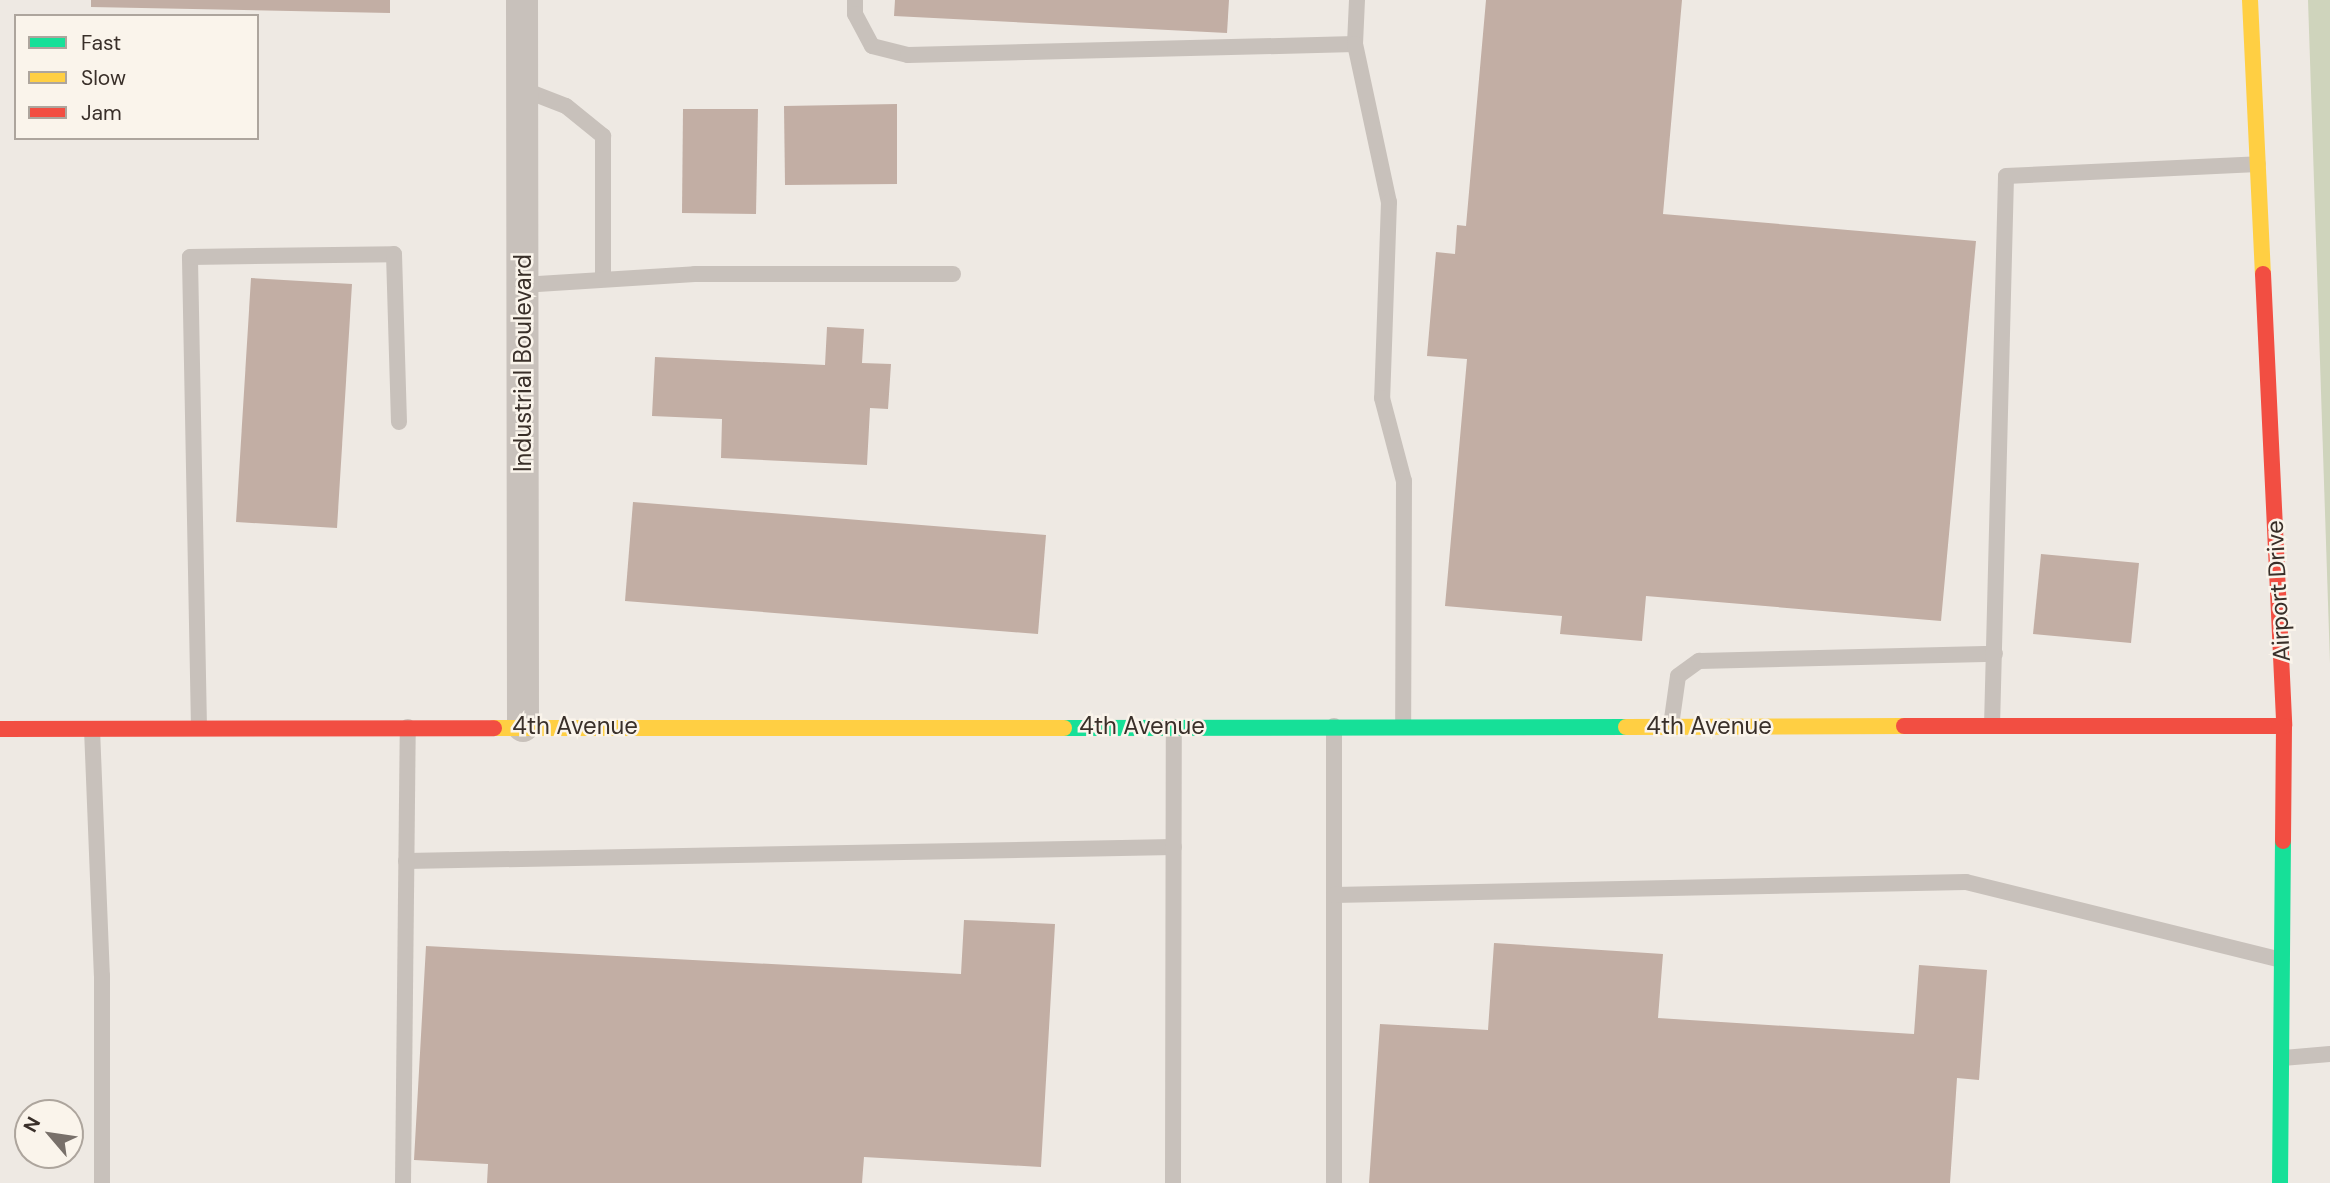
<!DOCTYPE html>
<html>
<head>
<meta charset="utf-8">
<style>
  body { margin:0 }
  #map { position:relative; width:2330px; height:1183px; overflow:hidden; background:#eee9e3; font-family:"DM Sans",sans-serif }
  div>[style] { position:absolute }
  .green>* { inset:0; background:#cfd4bc }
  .building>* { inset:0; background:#c2aea4 }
  .lane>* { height:16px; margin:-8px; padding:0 8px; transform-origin:8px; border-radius:8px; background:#c8c1bb }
  .street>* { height:32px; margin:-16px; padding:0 16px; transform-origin:16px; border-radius:16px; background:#c8c1bb }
  .fast>* { height:16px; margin:-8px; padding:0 8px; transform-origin:8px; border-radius:8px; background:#16e098 }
  .slow>* { height:16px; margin:-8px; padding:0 8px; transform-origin:8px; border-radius:8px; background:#ffcf43 }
  .jam>* { height:16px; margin:-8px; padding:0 8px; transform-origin:8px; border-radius:8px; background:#f24e42 }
  span { translate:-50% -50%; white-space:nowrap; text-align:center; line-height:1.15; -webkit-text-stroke:5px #faf4eb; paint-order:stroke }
  .street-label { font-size:24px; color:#392f29 }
  .legend { position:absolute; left:14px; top:14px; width:245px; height:126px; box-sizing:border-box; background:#faf4eb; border:2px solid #ada59d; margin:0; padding:9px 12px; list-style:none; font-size:21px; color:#392f29 }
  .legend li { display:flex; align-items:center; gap:14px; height:35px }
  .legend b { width:35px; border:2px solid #ada59d }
  .north { position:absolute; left:14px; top:1099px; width:70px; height:70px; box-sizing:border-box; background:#faf4eb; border:2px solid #ada59d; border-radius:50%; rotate:299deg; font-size:19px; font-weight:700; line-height:28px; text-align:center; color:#392f29 }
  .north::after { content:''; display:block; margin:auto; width:24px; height:32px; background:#78706a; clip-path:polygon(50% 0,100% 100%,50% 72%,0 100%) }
</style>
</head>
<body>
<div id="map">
  <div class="green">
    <div style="clip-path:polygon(2308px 0,2330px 0,2330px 663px)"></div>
  </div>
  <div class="building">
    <div style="clip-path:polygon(91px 0,390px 0,390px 13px,91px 7px)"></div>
    <div style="clip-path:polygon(895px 0,1229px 0,1227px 33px,894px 16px)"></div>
    <div style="clip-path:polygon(1486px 0,1682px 0,1663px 214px,1976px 241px,1941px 621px,1646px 596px,1642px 641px,1560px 634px,1562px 616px,1445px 606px,1467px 359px,1427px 356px,1436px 252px,1455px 254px,1457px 225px,1466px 226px)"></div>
    <div style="clip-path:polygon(897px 104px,897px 184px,785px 185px,784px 106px)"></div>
    <div style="clip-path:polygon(683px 109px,758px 109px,756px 214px,682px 213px)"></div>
    <div style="clip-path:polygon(251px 278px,352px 284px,337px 528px,236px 522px)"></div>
    <div style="clip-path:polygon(827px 327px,864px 329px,862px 363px,891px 364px,888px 409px,870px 408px,867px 465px,721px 458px,722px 419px,652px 416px,655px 357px,825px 365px)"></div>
    <div style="clip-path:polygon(633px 502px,1046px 535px,1038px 634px,625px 601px)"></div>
    <div style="clip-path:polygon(2041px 554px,2139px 563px,2131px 643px,2033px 634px)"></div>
    <div style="clip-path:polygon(964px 920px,1055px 924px,1041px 1167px,864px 1157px,862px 1183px,487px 1183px,488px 1164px,414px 1160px,426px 946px,961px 974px)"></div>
    <div style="clip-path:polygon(1494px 943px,1663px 954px,1658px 1018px,1914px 1034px,1919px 965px,1987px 970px,1979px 1080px,1957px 1078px,1950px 1183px,1369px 1183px,1380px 1024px,1488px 1030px)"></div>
  </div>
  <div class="lane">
    <div style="left:855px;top:0;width:14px;rotate:90deg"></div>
    <div style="left:855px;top:14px;width:36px;rotate:62deg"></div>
    <div style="left:872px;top:46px;width:37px;rotate:14deg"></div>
    <div style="left:908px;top:55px;width:447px;rotate:-1.4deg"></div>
    <div style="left:1357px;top:0;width:44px;rotate:92.6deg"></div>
    <div style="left:1355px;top:44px;width:162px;rotate:77.9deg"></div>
    <div style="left:1389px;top:202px;width:196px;rotate:92deg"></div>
    <div style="left:1382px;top:398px;width:86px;rotate:75.2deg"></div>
    <div style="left:1404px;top:481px;width:245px;rotate:90.2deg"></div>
    <div style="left:522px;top:89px;width:47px;rotate:21.1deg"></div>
    <div style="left:566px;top:106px;width:48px;rotate:39deg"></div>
    <div style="left:603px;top:136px;width:143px;rotate:90deg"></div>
    <div style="left:522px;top:285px;width:173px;rotate:-3.6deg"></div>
    <div style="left:695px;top:274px;width:258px"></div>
    <div style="left:1334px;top:726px;width:457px;rotate:90deg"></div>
    <div style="left:1671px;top:726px;width:50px;rotate:-82deg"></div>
    <div style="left:1678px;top:676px;width:26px;rotate:-36deg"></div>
    <div style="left:1699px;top:661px;width:296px;rotate:-1.4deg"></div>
    <div style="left:1992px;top:726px;width:550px;rotate:-88.54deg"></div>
    <div style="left:2006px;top:176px;width:252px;rotate:-2.7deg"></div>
    <div style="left:199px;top:728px;width:471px;rotate:-91.1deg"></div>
    <div style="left:190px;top:257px;width:204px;rotate:-0.8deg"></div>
    <div style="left:394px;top:254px;width:168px;rotate:88.3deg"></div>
    <div style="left:92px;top:729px;width:247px;rotate:87.7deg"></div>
    <div style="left:102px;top:976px;width:207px;rotate:90deg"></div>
    <div style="left:406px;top:861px;width:768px;rotate:-1.04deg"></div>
    <div style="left:1334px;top:895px;width:632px;rotate:-1.18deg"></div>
    <div style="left:1966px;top:882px;width:325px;rotate:13.9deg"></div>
    <div style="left:2282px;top:1058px;width:48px;rotate:-4.8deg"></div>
    <div style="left:403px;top:1183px;width:456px;rotate:-89.4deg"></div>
    <div style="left:1173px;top:1183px;width:456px;rotate:-89.9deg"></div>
  </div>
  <div class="street">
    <div style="left:522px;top:0;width:726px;rotate:89.92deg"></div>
  </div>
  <div class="fast">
    <div style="left:1064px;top:728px;width:562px;rotate:-0.1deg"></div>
    <div style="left:2280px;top:1183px;width:342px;rotate:-89.5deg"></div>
  </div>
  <div class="slow">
    <div style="left:2250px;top:0;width:274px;rotate:87.3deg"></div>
    <div style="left:1626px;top:727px;width:278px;rotate:-0.2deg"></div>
    <div style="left:494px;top:728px;width:570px"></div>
  </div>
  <div class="jam">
    <div style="left:2263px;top:274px;width:452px;rotate:87.3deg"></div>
    <div style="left:2284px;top:726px;width:115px;rotate:90.5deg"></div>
    <div style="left:1904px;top:726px;width:380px"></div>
    <div style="left:0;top:729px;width:494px;rotate:-0.1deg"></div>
  </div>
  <div class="street-label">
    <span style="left:523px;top:363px;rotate:-90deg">Industrial Boulevard</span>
    <span style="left:2278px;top:591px;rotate:-93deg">Airport Drive</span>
    <span style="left:575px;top:726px">4th Avenue</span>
    <span style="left:1142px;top:726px">4th Avenue</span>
    <span style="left:1709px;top:726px">4th Avenue</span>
  </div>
  <ul class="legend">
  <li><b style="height:9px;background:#16e098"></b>Fast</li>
  <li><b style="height:9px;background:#ffcf43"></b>Slow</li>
  <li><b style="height:9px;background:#f24e42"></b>Jam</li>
  </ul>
  <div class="north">N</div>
</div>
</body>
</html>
